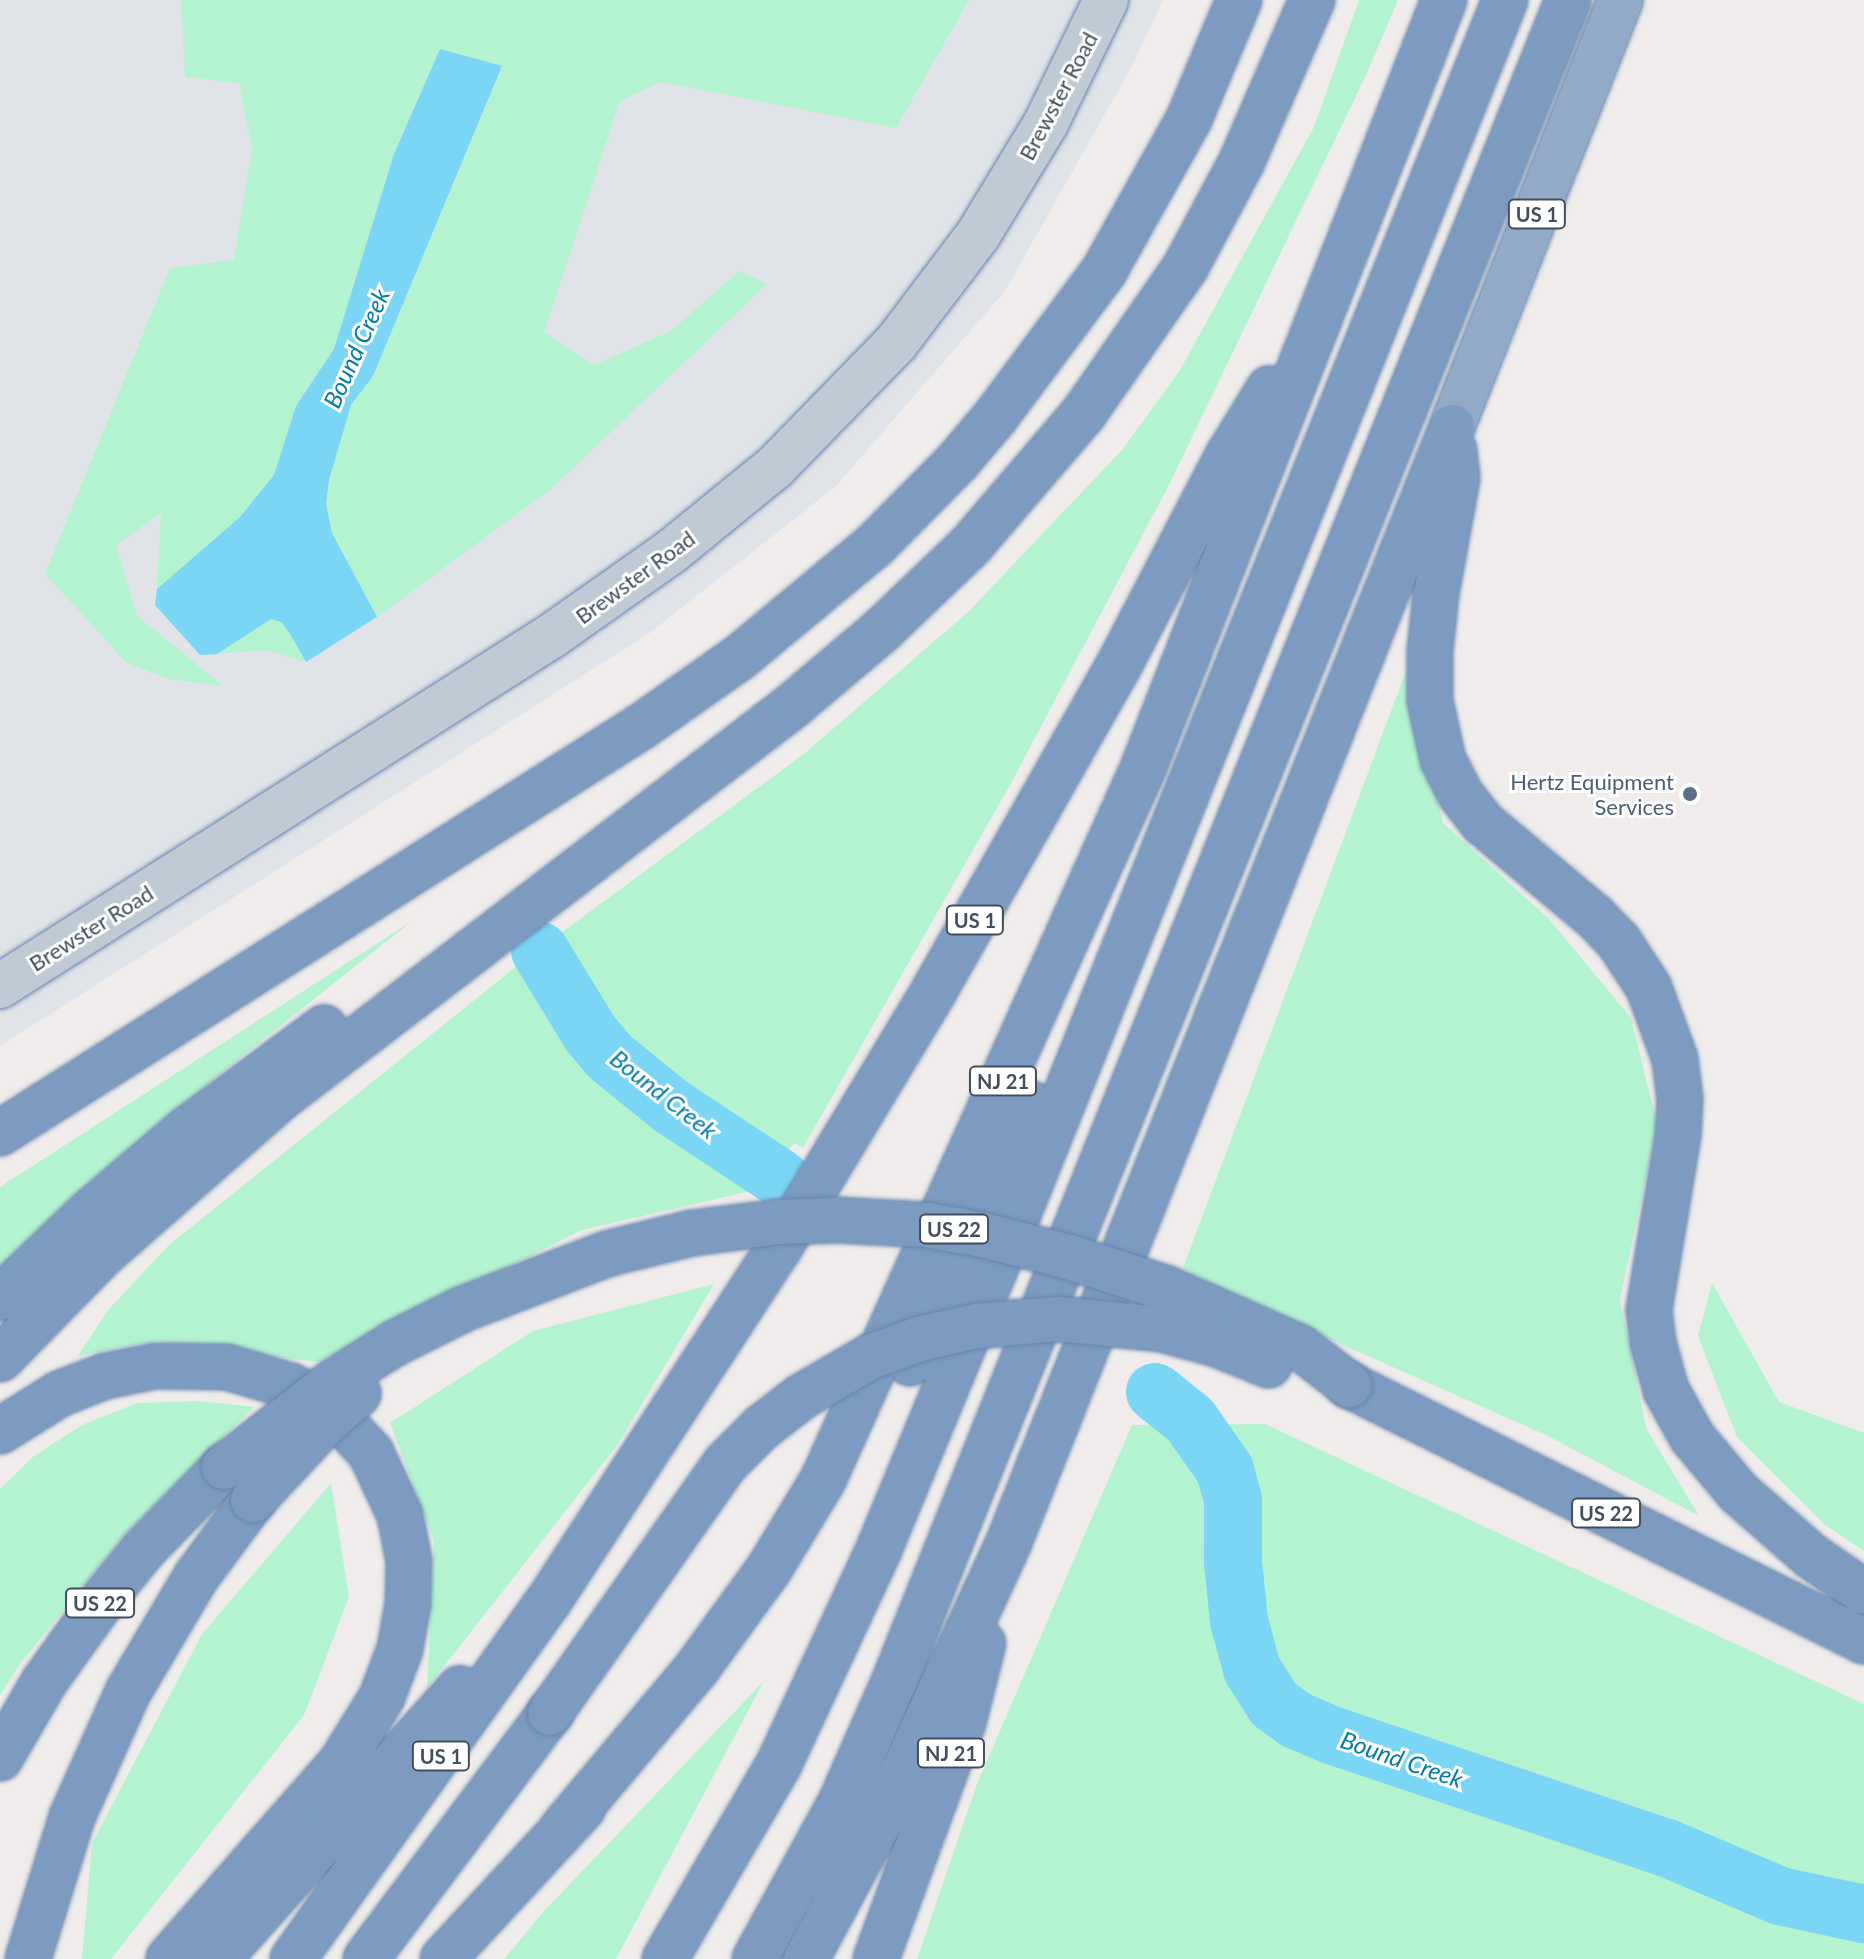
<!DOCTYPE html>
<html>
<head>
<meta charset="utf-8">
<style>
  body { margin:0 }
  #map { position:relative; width:1864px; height:1959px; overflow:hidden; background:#efeceb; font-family:Lato,sans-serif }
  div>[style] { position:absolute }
  .airport>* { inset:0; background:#e0e3e8 }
  .green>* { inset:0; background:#b4f3d0 }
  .water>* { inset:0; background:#7bd5f5 }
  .river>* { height:58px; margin:-29px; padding:0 29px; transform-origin:29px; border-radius:29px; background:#7bd5f5 }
  .roads { filter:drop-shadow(0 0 2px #6985ad) drop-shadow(0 0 2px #6985ad) }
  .tertiary>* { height:44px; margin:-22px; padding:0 22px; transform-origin:22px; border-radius:22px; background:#c0cad5 }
  .trunk>* { height:44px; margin:-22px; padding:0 22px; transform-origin:22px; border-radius:22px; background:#92aac8 }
  .motorway>* { height:44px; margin:-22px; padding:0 22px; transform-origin:22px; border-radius:22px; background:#7d9bc1 }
  .bridges { filter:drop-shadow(0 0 2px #6985ad) drop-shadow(0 0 2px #6985ad) }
  .motorway-bridge>* { height:44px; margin:-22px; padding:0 22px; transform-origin:22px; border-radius:22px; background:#7d9bc1 }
  .dots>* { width:22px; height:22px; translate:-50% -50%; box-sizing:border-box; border:4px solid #fff; border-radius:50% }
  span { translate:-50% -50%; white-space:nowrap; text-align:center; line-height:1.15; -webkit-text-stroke:6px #fff; paint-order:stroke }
  .shield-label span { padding:2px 6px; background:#fff; border:2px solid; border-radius:6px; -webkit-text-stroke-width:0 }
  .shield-label { font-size:20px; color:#424e5b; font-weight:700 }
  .street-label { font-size:22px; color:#424e5b }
  .service-label { font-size:22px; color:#4e5e75 }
  .right { translate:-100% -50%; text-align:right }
  .water-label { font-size:24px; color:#017ca9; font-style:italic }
</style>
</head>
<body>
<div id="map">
  <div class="airport">
    <div style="clip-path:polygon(0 0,1163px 0,1132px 66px,1005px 291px,836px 486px,651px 632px,0 1046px)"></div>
  </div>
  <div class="green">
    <div style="clip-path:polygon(181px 0,969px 0,896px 128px,661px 82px,620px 101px,544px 332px,594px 365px,671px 331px,739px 271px,767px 284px,551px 489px,377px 617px,332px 533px,326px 504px,329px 480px,351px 405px,373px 376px,502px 67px,440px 49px,394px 154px,334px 349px,296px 406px,274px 475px,240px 517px,157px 589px,161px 513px,116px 545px,137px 616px,223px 686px,169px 679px,127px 663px,45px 574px,170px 268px,234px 260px,252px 149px,239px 83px,185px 77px)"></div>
    <div style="clip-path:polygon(1359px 0,1398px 0,1367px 73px,1169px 485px,1010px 785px,803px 1148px,794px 1143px,759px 1189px,582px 1230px,318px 1362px,155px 1341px,78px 1356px,108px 1310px,169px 1245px,523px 961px,805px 753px,967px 613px,1123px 449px,1180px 370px,1314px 127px)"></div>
    <div style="clip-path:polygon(271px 619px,281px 622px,290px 632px,306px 662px,266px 650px,217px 654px)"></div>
    <div style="clip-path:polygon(1406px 671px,1443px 823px,1549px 919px,1631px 1018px,1657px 1124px,1620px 1300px,1646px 1428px,1699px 1516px,1546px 1435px,1235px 1297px,1183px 1268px)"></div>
    <div style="clip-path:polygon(412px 921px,215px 1078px,0 1276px,0 1187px)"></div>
    <div style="clip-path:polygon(1712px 1283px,1779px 1402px,1864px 1433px,1864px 1551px,1825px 1525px,1737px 1437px,1698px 1336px)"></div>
    <div style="clip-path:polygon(714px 1284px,618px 1444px,427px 1688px,434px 1541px,390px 1423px,533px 1331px)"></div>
    <div style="clip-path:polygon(199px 1401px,254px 1407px,124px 1535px,20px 1664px,0 1695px,0 1489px,34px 1456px,82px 1425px,137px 1403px)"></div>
    <div style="clip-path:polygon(1265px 1424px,1864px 1704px,1864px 1959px,917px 1959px,977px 1784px,1132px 1425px)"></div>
    <div style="clip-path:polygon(331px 1483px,349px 1597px,304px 1715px,111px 1959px,82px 1959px,92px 1843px,202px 1634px)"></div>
    <div style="clip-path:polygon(764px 1681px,616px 1959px,504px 1959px,545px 1910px)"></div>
  </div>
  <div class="water">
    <div style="clip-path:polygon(440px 49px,502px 66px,373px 376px,351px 405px,329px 480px,326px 504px,332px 533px,377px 617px,306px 662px,289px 632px,281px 622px,271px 619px,217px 654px,200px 655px,155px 605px,157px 589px,240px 517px,274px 475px,296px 406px,334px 349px,394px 154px)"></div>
  </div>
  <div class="river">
    <div style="left:540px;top:951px;width:96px;rotate:58.6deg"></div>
    <div style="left:590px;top:1033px;width:30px;rotate:50deg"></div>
    <div style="left:609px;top:1056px;width:81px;rotate:39deg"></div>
    <div style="left:672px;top:1107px;width:131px;rotate:33.4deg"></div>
    <div style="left:1155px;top:1392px;width:45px;rotate:38.7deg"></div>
    <div style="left:1190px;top:1420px;width:61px;rotate:55deg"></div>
    <div style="left:1225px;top:1470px;width:30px;rotate:75deg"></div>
    <div style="left:1233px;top:1499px;width:63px;rotate:90deg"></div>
    <div style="left:1233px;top:1562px;width:59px;rotate:84.2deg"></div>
    <div style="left:1239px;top:1621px;width:50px;rotate:74.8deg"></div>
    <div style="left:1252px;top:1669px;width:41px;rotate:57.8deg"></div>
    <div style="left:1274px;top:1704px;width:27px;rotate:36deg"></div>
    <div style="left:1296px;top:1720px;width:38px;rotate:23deg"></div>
    <div style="left:1331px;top:1735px;width:354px;rotate:18.6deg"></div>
    <div style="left:1667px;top:1848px;width:123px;rotate:23deg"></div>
    <div style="left:1780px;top:1896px;width:86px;rotate:12.1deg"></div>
  </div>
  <div class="roads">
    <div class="tertiary">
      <div style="left:0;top:986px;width:651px;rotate:-32.4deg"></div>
      <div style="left:550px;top:637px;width:149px;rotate:-35.2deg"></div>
      <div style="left:672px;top:551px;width:133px;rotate:-39.2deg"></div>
      <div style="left:775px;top:467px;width:173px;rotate:-45.7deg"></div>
      <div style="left:896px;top:343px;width:136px;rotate:-52.8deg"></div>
      <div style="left:978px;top:235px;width:131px;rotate:-58.7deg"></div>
      <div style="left:1046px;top:123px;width:137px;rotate:-64deg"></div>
    </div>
    <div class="trunk">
      <div style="left:1452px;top:427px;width:459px;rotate:-68.5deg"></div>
    </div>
    <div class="motorway">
      <div style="left:1454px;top:450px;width:28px;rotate:84deg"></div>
      <div style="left:1457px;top:478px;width:117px;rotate:100.3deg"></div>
      <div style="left:1436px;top:593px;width:58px;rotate:95.9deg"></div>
      <div style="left:1430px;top:651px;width:50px;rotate:90deg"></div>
      <div style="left:1430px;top:701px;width:60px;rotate:77.6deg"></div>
      <div style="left:1443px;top:760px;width:39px;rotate:63deg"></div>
      <div style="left:1461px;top:795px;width:36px;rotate:52deg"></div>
      <div style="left:1483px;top:823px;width:146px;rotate:40deg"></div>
      <div style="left:1595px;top:917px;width:35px;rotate:46deg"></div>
      <div style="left:1619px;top:942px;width:55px;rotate:56.9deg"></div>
      <div style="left:1649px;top:988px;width:76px;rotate:69.9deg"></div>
      <div style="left:1675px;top:1059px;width:40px;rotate:82.9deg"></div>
      <div style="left:1680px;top:1099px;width:36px;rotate:93deg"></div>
      <div style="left:1678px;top:1135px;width:177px;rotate:99.4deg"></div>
      <div style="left:1649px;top:1310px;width:33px;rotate:83deg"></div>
      <div style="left:1653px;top:1343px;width:49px;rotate:74.5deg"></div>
      <div style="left:1666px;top:1390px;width:54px;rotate:61deg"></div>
      <div style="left:1692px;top:1437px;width:72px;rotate:50.1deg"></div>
      <div style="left:1738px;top:1492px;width:97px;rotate:41.2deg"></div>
      <div style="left:1811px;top:1556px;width:64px;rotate:34.2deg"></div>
      <div style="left:0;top:1133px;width:760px;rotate:-32.37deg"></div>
      <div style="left:642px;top:726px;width:120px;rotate:-35.1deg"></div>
      <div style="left:740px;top:657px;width:175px;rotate:-39.7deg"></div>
      <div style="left:875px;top:545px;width:118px;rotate:-45.3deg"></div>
      <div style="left:958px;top:461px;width:59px;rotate:-49.8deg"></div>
      <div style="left:996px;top:416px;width:181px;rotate:-53.3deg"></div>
      <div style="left:1104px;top:271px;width:174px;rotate:-60.8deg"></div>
      <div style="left:1189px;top:119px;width:129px;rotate:-67.2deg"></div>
      <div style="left:0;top:1298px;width:124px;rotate:-43.7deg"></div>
      <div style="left:90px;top:1212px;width:126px;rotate:-40.5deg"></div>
      <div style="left:186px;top:1130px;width:172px;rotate:-36.5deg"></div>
      <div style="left:0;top:1359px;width:147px;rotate:-45.6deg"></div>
      <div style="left:103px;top:1254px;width:240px;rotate:-41.3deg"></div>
      <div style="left:283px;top:1096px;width:640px;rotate:-37.44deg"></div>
      <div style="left:791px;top:707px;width:118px;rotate:-40.2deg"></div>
      <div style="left:881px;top:631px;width:123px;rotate:-43.7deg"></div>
      <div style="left:970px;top:546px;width:175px;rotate:-49.4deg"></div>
      <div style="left:1084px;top:413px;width:179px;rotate:-55.2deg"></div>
      <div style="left:1186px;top:266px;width:119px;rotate:-61.9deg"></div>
      <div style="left:1242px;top:161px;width:176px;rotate:-66.5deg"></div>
      <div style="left:910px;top:1363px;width:286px;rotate:-64.8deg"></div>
      <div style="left:1349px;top:1385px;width:575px;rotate:26.43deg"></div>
      <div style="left:0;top:1431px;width:70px;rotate:-32.1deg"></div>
      <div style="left:59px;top:1394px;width:49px;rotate:-21.4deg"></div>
      <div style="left:105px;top:1376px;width:51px;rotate:-11.3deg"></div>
      <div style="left:155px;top:1366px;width:72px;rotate:0.8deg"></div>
      <div style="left:227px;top:1367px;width:67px;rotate:16.5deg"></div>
      <div style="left:291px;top:1386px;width:44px;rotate:30.1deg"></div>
      <div style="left:329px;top:1408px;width:62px;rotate:47deg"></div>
      <div style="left:371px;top:1453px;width:68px;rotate:64.9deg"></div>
      <div style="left:400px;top:1515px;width:47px;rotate:78.9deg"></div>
      <div style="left:409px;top:1561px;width:43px;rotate:91.3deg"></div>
      <div style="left:408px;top:1604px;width:46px;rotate:100.1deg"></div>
      <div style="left:400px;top:1649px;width:51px;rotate:110.6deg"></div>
      <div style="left:382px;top:1697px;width:78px;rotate:121.8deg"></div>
      <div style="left:341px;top:1763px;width:261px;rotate:131.3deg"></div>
      <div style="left:0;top:1758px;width:88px;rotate:-59.9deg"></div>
      <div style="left:44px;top:1682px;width:105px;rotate:-54.3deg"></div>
      <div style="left:105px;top:1597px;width:60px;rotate:-51deg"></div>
      <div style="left:143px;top:1550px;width:116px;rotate:-45.7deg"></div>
      <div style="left:562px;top:1829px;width:210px;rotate:-50deg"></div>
      <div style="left:697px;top:1668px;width:122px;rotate:-54deg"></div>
      <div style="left:769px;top:1569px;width:104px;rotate:-58.8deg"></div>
      <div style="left:823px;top:1480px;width:777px;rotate:-65.78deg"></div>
      <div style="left:1142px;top:771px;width:828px;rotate:-68.61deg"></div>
      <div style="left:28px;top:1959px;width:149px;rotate:-72.8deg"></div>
      <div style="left:72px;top:1817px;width:137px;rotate:-65.9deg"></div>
      <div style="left:128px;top:1692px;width:134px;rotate:-59.4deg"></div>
      <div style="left:196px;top:1577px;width:96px;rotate:-53.5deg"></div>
      <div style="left:218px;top:1959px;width:363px;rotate:-48.2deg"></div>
      <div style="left:293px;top:1959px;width:439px;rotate:-54.5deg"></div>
      <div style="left:548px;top:1602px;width:423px;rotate:-56.9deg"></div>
      <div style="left:779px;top:1248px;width:302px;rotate:-58.9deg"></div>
      <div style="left:935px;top:989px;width:368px;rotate:-60.4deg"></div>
      <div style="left:1117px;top:669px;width:240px;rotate:-62.5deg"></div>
      <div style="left:1228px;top:456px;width:79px;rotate:-58.5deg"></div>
      <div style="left:366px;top:1959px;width:307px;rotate:-53.2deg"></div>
      <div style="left:443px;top:1959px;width:206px;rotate:-47.2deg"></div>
      <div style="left:665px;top:1959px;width:224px;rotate:-59.7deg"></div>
      <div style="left:778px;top:1766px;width:239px;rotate:-65deg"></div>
      <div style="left:879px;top:1549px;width:363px;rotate:-67.5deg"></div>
      <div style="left:1018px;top:1214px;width:1308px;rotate:-68.14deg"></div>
      <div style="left:755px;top:1959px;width:183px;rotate:-61.3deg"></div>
      <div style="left:843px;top:1798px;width:129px;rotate:-66.2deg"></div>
      <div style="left:895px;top:1680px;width:1810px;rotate:-68.17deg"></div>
      <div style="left:806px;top:1959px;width:161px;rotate:-61.8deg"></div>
      <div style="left:882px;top:1817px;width:303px;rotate:-65.2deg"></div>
      <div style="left:1009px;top:1542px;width:1200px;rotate:-68.33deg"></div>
      <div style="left:876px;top:1959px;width:252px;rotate:-69.8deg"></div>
      <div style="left:963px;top:1722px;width:81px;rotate:-75.8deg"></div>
    </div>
  </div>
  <div class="bridges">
    <div class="motorway-bridge">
      <div style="left:224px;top:1467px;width:138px;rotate:-37.9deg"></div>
      <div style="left:333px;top:1382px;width:73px;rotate:-32.2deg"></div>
      <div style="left:395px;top:1343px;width:76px;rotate:-26.6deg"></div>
      <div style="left:463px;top:1309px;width:153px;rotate:-21deg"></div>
      <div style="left:606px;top:1254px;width:89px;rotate:-13.7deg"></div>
      <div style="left:692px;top:1233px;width:88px;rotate:-7.2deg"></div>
      <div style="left:779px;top:1222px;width:59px;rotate:-1.9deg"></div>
      <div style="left:838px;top:1220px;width:89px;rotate:3.2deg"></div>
      <div style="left:927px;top:1225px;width:57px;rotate:10.1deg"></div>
      <div style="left:983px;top:1235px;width:89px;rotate:14.3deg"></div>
      <div style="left:1069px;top:1257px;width:101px;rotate:17.9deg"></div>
      <div style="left:1165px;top:1288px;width:149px;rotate:23.8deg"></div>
      <div style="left:1301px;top:1348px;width:61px;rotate:37.6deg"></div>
      <div style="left:253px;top:1500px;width:103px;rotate:-47deg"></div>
      <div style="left:323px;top:1425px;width:47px;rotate:-41.5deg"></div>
      <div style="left:550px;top:1713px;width:304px;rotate:-54.9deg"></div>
      <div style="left:725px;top:1464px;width:51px;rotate:-45deg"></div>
      <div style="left:761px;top:1428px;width:51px;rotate:-37.8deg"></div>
      <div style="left:801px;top:1397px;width:80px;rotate:-30.1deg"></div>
      <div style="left:870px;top:1357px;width:52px;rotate:-20.2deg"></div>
      <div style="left:919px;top:1339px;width:58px;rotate:-12.8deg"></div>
      <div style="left:976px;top:1326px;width:82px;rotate:-4.9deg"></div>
      <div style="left:1058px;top:1319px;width:104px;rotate:5.5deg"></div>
      <div style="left:1162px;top:1329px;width:57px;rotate:15.3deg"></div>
      <div style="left:1217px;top:1344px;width:56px;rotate:22deg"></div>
    </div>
  </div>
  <div class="dots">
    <div style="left:1690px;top:794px;background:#5c6f8a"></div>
  </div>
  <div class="shield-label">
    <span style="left:1537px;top:214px">US 1</span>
    <span style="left:975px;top:920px">US 1</span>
    <span style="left:1003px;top:1081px">NJ 21</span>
    <span style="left:954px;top:1229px">US 22</span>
    <span style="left:1606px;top:1513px">US 22</span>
    <span style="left:100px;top:1603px">US 22</span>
    <span style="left:951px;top:1753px">NJ 21</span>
    <span style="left:441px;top:1756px">US 1</span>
  </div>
  <div class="street-label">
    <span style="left:1058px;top:96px;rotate:-62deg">Brewster Road</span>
    <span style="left:635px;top:577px;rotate:-36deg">Brewster Road</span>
    <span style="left:91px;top:928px;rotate:-32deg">Brewster Road</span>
  </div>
  <div class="service-label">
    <span class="right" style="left:1674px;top:794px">Hertz Equipment<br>Services</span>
  </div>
  <div class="water-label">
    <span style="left:356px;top:348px;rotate:-66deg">Bound Creek</span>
    <span style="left:664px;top:1094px;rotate:38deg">Bound Creek</span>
    <span style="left:1402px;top:1759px;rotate:19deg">Bound Creek</span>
  </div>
</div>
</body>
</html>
